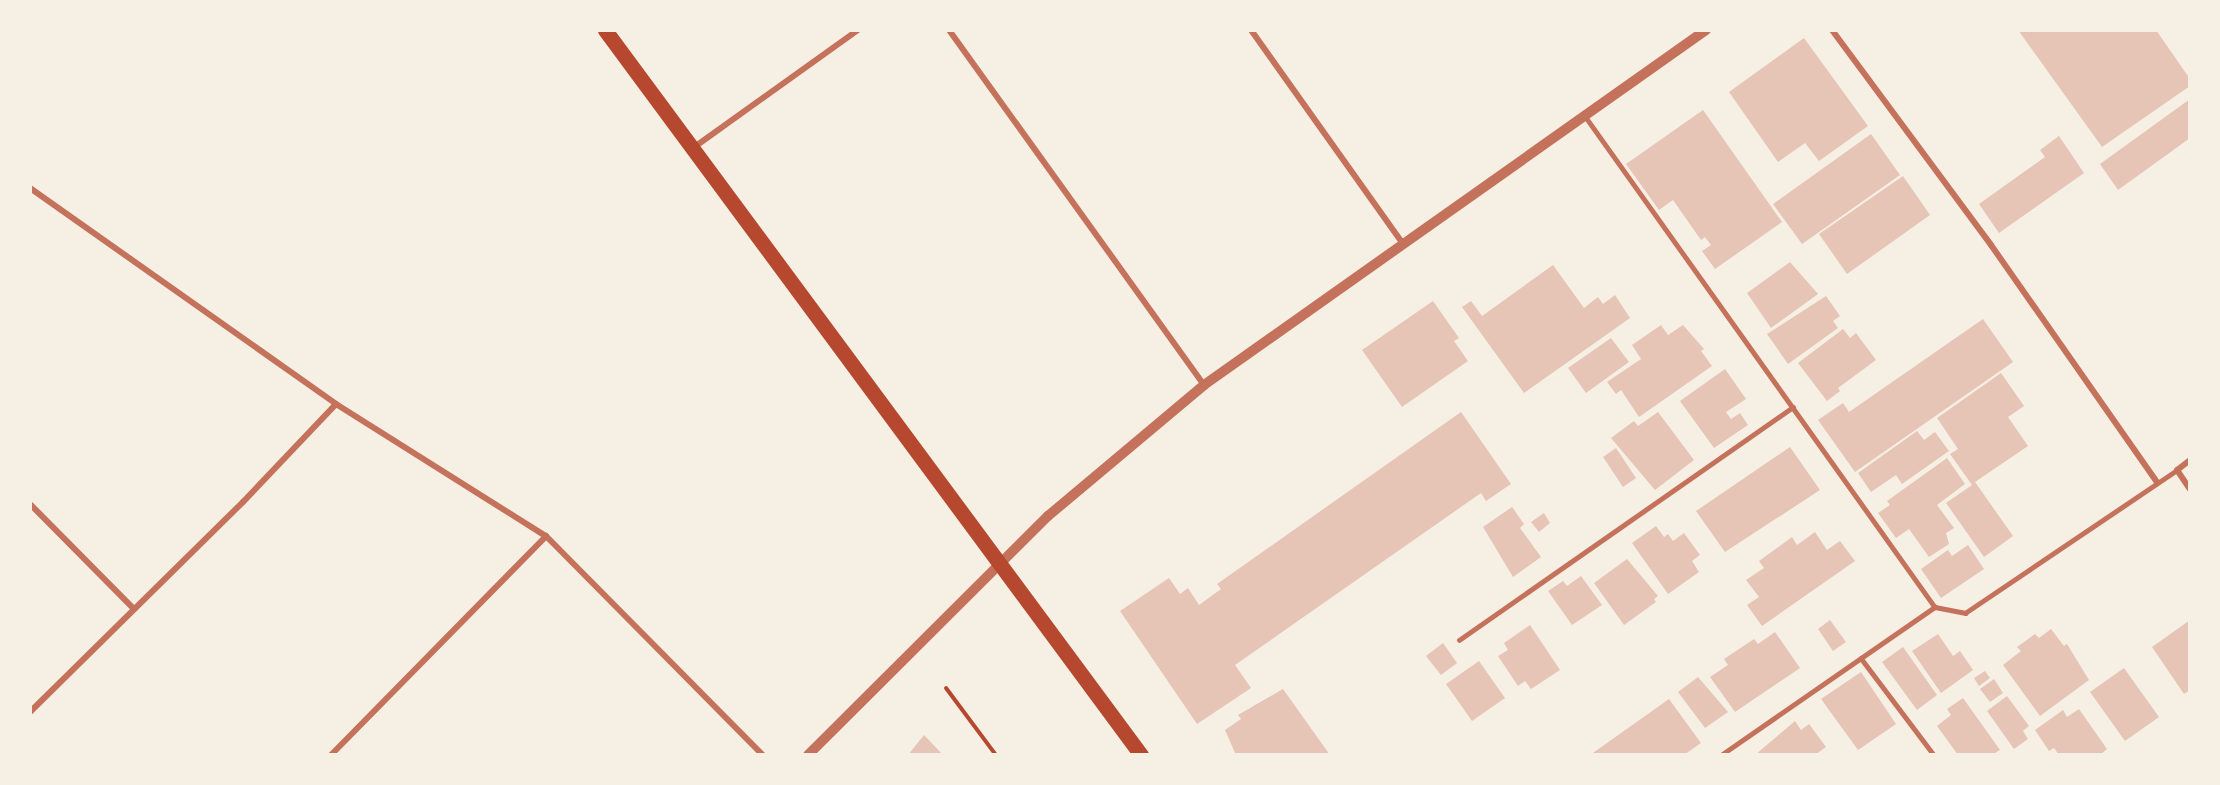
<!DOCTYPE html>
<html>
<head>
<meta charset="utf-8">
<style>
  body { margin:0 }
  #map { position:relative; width:2220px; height:785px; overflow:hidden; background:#f6efe4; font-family:Poppins,sans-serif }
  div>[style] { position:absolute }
  .building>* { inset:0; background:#e6c5b7 }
  .path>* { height:4px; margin:-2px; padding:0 2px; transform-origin:2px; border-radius:2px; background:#b5482f }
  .service>* { height:4.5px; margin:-2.25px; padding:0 2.25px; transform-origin:2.25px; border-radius:2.25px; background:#c5725c }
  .minor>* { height:6px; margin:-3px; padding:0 3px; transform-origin:3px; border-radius:3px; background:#c5725c }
  .tertiary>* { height:10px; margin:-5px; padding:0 5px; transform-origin:5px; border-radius:5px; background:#c5725c }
  .primary>* { height:15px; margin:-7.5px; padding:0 7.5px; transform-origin:7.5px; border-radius:7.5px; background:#b5482f }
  span { translate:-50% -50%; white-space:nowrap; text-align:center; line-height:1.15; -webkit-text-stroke:6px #f6efe4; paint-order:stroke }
  .frame { position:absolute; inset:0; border:32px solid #f6efe4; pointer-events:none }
</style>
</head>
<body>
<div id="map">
  <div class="building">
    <div style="clip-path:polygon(2018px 30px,2156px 30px,2190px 79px,2190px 86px,2102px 147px)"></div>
    <div style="clip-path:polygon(1804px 38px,1868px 126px,1819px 161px,1805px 143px,1778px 162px,1729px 92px)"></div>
    <div style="clip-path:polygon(2190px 99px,2190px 138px,2118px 190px,2100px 164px)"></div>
    <div style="clip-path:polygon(1703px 110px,1782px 222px,1715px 269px,1702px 251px,1711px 245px,1705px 237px,1701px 240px,1673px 200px,1659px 210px,1626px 164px)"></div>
    <div style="clip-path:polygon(1871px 134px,1900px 175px,1802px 244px,1773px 204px)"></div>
    <div style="clip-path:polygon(2059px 136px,2084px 173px,1999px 233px,1979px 204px,2045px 157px,2040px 150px)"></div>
    <div style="clip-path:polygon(1903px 176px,1930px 215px,1847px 274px,1819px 234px)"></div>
    <div style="clip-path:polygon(1790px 262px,1818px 294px,1771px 328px,1747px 293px)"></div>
    <div style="clip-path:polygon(1553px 265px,1584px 308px,1598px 297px,1603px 304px,1615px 295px,1630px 318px,1524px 393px,1462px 307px,1471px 301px,1482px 316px)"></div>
    <div style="clip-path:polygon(1826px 296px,1840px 316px,1833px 321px,1838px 328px,1788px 364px,1767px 334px)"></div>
    <div style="clip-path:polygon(1433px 301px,1459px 338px,1454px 341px,1468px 361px,1402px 407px,1362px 350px)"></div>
    <div style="clip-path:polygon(1983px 319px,2013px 362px,1855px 472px,1818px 420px,1843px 403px,1849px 412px)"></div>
    <div style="clip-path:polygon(1661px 325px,1668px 335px,1683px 325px,1704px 349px,1701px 351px,1712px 366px,1639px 417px,1621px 390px,1616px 394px,1607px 382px,1641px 359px,1632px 345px)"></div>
    <div style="clip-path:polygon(1843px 329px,1850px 338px,1856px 333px,1876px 360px,1838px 388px,1840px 391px,1827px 401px,1798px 363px)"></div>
    <div style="clip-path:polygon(1611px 338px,1629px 362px,1586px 393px,1568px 368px)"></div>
    <div style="clip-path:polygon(1725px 369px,1746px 399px,1726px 412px,1731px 419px,1740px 413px,1748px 425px,1714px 448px,1680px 401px)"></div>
    <div style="clip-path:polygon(2001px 373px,2024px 406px,2008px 417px,2028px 446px,1975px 482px,2013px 536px,1984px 557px,1946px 503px,1972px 485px,1950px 454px,1958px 449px,1937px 418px)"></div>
    <div style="clip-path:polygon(1461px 412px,1511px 484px,1486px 501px,1481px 493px,1235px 665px,1251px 688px,1197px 724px,1120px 611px,1169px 578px,1180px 594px,1188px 588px,1199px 605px,1221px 589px,1217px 584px)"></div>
    <div style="clip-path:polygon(1658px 412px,1694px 460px,1655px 490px,1611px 438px,1634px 421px,1638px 426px)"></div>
    <div style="clip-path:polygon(1917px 431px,1924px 440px,1935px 432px,1949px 451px,1902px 484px,1896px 475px,1871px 492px,1858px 473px)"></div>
    <div style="clip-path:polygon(1790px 447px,1820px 490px,1725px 552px,1696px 511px)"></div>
    <div style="clip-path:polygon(1616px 448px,1636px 478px,1623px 487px,1603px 457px)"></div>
    <div style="clip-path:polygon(1947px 458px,1965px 484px,1937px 505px,1954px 528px,1946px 533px,1949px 544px,1929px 557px,1909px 529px,1896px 538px,1878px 513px,1890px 505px,1887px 501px)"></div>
    <div style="clip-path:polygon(1512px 507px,1524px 524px,1520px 528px,1541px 557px,1513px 577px,1483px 527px)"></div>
    <div style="clip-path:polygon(1544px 513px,1550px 523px,1539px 532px,1531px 522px)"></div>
    <div style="clip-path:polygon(1656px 526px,1664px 537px,1668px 534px,1673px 541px,1684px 533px,1700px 555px,1692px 561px,1699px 572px,1668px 594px,1632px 543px)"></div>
    <div style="clip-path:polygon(1815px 532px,1827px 550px,1840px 541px,1855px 561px,1762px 626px,1747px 605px,1759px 597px,1746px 580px,1764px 568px,1759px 561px,1792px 537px,1797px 545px)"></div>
    <div style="clip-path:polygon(1968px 545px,1984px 569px,1941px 598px,1921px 569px,1948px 550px,1952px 556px)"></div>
    <div style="clip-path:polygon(1627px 559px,1658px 596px,1654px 599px,1656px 602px,1624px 625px,1594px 583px)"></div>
    <div style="clip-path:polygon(1581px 576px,1602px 605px,1572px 625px,1548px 591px,1563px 581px,1567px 586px)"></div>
    <div style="clip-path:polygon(1830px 620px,1846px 642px,1833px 651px,1818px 629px)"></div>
    <div style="clip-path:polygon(2190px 620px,2190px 690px,2184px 694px,2152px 647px)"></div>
    <div style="clip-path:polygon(1530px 625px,1560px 670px,1531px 689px,1525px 681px,1518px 686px,1498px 656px,1508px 650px,1504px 643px)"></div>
    <div style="clip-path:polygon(2051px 629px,2064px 646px,2067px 644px,2089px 680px,2040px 716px,2003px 665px,2021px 651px,2017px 647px,2035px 634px,2039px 638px)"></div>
    <div style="clip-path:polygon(1775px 632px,1800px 668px,1735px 712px,1710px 677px,1728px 665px,1724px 659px,1754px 639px,1758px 644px)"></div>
    <div style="clip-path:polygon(1938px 634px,1953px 656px,1960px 651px,1973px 670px,1941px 693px,1912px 651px)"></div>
    <div style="clip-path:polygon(1443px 643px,1457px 663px,1441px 675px,1426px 656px)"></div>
    <div style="clip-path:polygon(1903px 647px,1937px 695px,1917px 710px,1882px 662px)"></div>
    <div style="clip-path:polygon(1479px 661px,1505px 698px,1472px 721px,1446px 684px)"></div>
    <div style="clip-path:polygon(2124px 668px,2159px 717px,2125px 741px,2090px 692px)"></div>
    <div style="clip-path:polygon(1985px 671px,1990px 678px,1979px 686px,1974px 678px)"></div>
    <div style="clip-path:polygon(1861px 672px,1896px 724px,1858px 750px,1821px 699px)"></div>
    <div style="clip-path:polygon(1698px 677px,1728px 712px,1705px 728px,1678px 692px)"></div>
    <div style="clip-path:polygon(1994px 679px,2003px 693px,1990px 702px,1980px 689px)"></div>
    <div style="clip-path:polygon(1283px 689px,1330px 755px,1236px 755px,1225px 730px,1241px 719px,1238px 715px)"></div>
    <div style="clip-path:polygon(2007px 696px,2029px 726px,2023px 731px,2028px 739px,2014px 749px,1987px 711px)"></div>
    <div style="clip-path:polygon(1963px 698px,2000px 750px,1992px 755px,1958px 755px,1937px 726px,1951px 715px,1947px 709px)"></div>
    <div style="clip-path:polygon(1669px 699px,1701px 743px,1684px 755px,1590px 755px)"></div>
    <div style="clip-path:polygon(2079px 709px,2107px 749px,2100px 755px,2059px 755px,2054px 748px,2049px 751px,2035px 730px,2063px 710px,2067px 717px)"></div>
    <div style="clip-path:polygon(1795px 721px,1801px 730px,1809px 724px,1826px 747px,1815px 755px,1755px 755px)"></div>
    <div style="clip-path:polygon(924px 735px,943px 755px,908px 755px)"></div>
  </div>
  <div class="path">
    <div style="left:946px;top:688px;width:84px;rotate:53.3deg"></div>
  </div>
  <div class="service">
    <div style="left:1585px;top:116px;width:603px;rotate:54.52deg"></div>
    <div style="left:1459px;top:640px;width:407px;rotate:-34.9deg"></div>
    <div style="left:1861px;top:658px;width:121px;rotate:53deg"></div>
    <div style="left:1721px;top:755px;width:260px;rotate:-34.7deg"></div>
    <div style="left:1935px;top:607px;width:31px;rotate:11deg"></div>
    <div style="left:1965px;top:613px;width:256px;rotate:-34deg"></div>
  </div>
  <div class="minor">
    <div style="left:949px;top:30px;width:437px;rotate:54.3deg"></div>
    <div style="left:1251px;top:30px;width:262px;rotate:54.6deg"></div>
    <div style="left:1832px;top:30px;width:267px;rotate:53.5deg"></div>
    <div style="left:1991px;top:245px;width:288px;rotate:55deg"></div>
    <div style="left:693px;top:148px;width:203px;rotate:-35.6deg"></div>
    <div style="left:30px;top:188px;width:375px;rotate:35.2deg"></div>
    <div style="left:336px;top:404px;width:248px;rotate:32.2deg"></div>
    <div style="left:546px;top:536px;width:308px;rotate:45.3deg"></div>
    <div style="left:2190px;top:460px;width:16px;rotate:142deg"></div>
    <div style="left:2177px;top:470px;width:23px;rotate:56deg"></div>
    <div style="left:30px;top:504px;width:148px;rotate:45.3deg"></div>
    <div style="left:30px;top:712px;width:299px;rotate:-44.6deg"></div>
    <div style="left:243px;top:502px;width:135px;rotate:-46.5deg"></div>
    <div style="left:331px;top:755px;width:307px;rotate:-45.5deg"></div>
  </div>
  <div class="tertiary">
    <div style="left:808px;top:755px;width:339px;rotate:-44.9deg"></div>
    <div style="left:1048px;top:516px;width:204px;rotate:-40deg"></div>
    <div style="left:1204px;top:385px;width:615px;rotate:-35.27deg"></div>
  </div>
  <div class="primary">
    <div style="left:605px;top:30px;width:902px;rotate:53.52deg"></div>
  </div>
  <div class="frame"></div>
</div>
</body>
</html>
